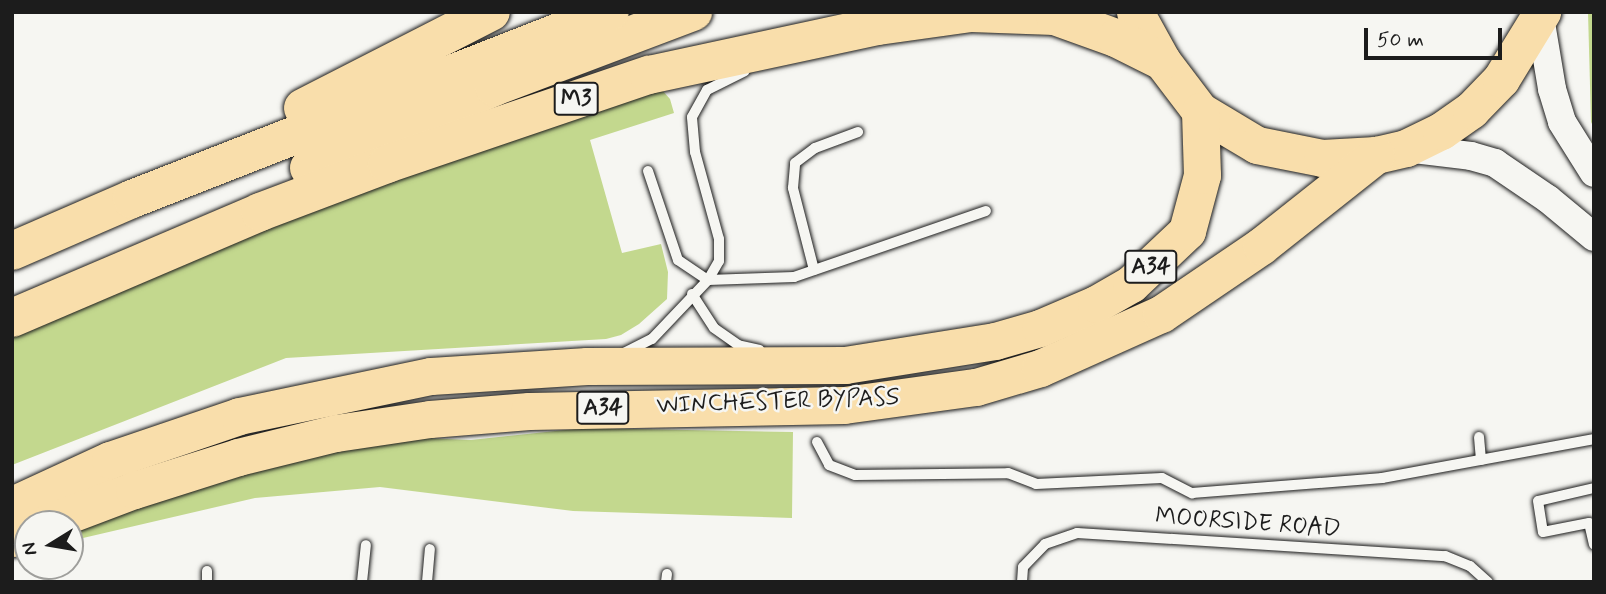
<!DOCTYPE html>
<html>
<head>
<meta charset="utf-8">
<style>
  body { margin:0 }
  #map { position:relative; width:1606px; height:594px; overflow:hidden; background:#f6f6f2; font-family:Mynerve,sans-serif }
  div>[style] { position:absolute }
  .green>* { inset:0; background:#c3d88e }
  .roads { filter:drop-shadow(0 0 2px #1c1c1c) drop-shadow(0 0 2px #1c1c1c) }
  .service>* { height:10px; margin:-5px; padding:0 5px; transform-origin:5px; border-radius:5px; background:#f6f6f2 }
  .tertiary>* { height:28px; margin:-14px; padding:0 14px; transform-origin:14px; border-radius:14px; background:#f6f6f2 }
  .trunk>* { height:37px; margin:-18.5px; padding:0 18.5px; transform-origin:18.5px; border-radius:18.5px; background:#f9deab }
  .motorway>* { height:38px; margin:-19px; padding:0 19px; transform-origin:19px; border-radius:19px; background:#f9deab }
  span { translate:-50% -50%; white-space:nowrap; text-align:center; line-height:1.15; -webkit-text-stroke:5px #f6f6f2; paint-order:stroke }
  .shield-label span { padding:2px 5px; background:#f6f6f2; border:2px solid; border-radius:5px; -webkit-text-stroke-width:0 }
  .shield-label { font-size:23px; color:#1c1c1c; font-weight:700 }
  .street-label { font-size:24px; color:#1c1c1c }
  .frame { position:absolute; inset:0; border:14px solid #1c1c1c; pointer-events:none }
  .north { position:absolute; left:14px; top:510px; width:70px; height:70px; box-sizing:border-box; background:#f6f6f2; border:2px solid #9f9f9c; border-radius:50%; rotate:259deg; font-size:19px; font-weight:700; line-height:28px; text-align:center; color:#1c1c1c }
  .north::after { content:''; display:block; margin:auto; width:24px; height:32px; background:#1c1c1c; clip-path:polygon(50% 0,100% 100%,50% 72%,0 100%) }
  .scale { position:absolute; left:1364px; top:28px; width:138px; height:32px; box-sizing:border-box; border:4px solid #1c1c1c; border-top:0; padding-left:9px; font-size:21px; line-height:24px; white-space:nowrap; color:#1c1c1c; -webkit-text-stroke:5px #f6f6f2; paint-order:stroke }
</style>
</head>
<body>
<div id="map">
  <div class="green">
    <div style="clip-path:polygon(1588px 12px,1594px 12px,1594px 128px,1591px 122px)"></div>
    <div style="clip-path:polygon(662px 90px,670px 99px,674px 113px,590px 140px,622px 253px,661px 244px,668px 272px,667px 299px,639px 324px,621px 335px,606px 339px,286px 358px,12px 465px,12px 333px,297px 206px)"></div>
    <div style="clip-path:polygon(584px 428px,793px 432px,792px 518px,573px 511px,380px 487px,255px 498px,83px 538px,74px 519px,373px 436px,471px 440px)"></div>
  </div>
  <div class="roads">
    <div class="service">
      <div style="left:648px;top:171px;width:94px;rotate:71.4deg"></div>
      <div style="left:678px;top:260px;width:36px;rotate:34deg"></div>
      <div style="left:708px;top:280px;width:86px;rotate:-2deg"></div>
      <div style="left:794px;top:277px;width:203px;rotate:-19deg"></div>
      <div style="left:814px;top:270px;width:85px;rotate:-104.4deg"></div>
      <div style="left:793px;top:188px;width:25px;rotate:-85deg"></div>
      <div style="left:795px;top:163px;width:25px;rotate:-37deg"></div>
      <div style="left:815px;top:148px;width:46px;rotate:-20.4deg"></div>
      <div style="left:692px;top:294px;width:40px;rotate:57.1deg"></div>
      <div style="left:714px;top:328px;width:29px;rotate:35deg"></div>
      <div style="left:738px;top:345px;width:22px;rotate:13deg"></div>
      <div style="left:624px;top:353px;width:31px;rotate:-27deg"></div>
      <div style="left:652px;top:339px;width:81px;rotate:-46.5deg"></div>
      <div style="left:708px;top:280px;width:22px;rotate:-60deg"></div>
      <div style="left:719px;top:261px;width:22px;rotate:-90deg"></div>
      <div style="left:719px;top:239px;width:90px;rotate:-105.4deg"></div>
      <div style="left:695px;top:152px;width:35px;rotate:-95deg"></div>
      <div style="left:692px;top:117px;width:31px;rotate:-61deg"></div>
      <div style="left:707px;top:90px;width:42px;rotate:-26.6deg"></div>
      <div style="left:1479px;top:437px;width:23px;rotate:85deg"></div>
      <div style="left:817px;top:442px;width:26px;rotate:62deg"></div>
      <div style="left:829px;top:465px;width:28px;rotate:21deg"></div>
      <div style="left:855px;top:475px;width:153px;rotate:-0.7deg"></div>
      <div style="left:1008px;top:473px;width:30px;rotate:21deg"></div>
      <div style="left:1036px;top:484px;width:126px;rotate:-2.7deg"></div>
      <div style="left:1162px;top:478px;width:34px;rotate:27deg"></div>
      <div style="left:1192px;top:493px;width:191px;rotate:-4.5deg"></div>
      <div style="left:1382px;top:478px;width:216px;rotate:-10.4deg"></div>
      <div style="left:1594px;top:488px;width:57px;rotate:166.9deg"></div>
      <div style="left:1538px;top:501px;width:31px;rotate:81deg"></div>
      <div style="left:1543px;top:532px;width:47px;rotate:-11.1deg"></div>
      <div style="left:1589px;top:523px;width:22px;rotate:77deg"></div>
      <div style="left:207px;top:582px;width:11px;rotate:-90deg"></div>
      <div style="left:362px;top:582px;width:37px;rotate:-84deg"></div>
      <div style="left:427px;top:582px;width:33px;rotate:-85deg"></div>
      <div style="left:666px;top:582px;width:8px;rotate:-83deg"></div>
      <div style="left:1022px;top:582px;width:15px;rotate:-86deg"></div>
      <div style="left:1023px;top:567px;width:32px;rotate:-46deg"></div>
      <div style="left:1045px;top:544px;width:34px;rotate:-19deg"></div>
      <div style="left:1077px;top:533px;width:369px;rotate:3.6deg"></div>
      <div style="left:1445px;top:556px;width:27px;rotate:22deg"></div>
      <div style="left:1470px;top:566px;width:24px;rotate:42deg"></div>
    </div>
    <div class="tertiary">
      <div style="left:1540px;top:17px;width:73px;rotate:80.5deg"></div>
      <div style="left:1552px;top:89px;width:34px;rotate:73deg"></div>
      <div style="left:1562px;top:122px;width:60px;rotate:57.9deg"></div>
      <div style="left:1406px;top:148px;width:65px;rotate:7deg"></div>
      <div style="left:1471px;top:156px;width:25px;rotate:16deg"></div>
      <div style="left:1495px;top:163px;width:64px;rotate:34.2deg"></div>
      <div style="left:1548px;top:199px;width:60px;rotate:39.6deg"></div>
    </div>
    <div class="trunk">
      <div style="left:1135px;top:12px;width:56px;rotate:61.1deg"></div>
      <div style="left:1162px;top:61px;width:63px;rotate:52.8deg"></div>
      <div style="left:1200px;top:111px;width:66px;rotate:30.8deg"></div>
      <div style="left:1257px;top:145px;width:66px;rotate:11.3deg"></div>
      <div style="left:1322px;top:158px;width:54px;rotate:-3.2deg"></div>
      <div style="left:1376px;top:155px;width:31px;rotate:-13deg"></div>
      <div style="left:1406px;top:148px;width:39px;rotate:-26deg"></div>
      <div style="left:1441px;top:131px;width:37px;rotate:-35deg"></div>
      <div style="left:1471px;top:110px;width:43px;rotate:-45.9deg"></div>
      <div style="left:1501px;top:79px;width:79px;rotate:-58.5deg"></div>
      <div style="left:12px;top:505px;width:108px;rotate:-24.7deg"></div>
      <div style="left:110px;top:460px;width:136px;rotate:-18.8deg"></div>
      <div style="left:239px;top:416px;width:196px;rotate:-11.8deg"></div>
      <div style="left:431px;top:376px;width:156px;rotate:-3.7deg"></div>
      <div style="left:587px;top:366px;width:258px;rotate:-0.2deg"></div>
      <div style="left:845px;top:365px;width:152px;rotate:-9.1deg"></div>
      <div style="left:995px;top:341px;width:47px;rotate:-16.1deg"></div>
      <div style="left:1040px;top:328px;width:61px;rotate:-23.2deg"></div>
      <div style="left:1096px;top:304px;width:40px;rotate:-29.7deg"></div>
      <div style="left:1131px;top:284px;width:77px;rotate:-43.4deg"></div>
      <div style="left:1187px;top:231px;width:58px;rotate:-75deg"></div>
      <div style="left:1202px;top:175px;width:64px;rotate:-91.8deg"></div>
      <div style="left:44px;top:524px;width:96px;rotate:-20.7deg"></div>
      <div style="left:134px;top:490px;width:109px;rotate:-17.6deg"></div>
      <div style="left:238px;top:457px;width:101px;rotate:-13.8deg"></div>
      <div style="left:336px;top:433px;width:95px;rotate:-8.5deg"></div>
      <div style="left:430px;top:419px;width:99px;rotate:-4.6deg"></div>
      <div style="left:529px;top:411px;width:315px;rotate:-1.1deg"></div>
      <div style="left:844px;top:405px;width:133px;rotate:-7.8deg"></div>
      <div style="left:976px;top:387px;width:67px;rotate:-16.5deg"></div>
      <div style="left:1040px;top:368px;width:133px;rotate:-24.1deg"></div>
      <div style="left:1161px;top:314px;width:121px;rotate:-34.2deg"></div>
      <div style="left:1261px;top:246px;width:147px;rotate:-38.4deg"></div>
      <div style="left:12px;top:538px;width:17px;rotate:-24deg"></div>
    </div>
    <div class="motorway">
      <div style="left:303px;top:108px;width:211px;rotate:-27.1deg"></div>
      <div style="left:309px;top:168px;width:202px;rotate:-23.6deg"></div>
      <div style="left:494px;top:87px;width:213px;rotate:-20.7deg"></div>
      <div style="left:12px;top:251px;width:131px;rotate:-23.4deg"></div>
      <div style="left:132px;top:199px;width:513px;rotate:-21.37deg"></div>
      <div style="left:12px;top:318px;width:270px;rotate:-23.1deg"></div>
      <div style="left:260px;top:212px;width:136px;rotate:-20.7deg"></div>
      <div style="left:387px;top:164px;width:277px;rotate:-18.8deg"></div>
      <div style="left:649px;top:75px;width:234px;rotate:-12.1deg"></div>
      <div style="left:878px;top:26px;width:94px;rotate:-8deg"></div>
      <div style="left:971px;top:13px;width:84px;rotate:2deg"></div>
      <div style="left:1055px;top:16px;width:65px;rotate:19.8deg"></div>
      <div style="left:1116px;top:38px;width:51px;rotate:26.6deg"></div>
    </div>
  </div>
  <div class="shield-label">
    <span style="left:576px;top:99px">M3</span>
    <span style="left:1151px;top:267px">A34</span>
    <span style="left:603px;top:408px">A34</span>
  </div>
  <div class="street-label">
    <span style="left:778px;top:402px;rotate:-2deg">WINCHESTER BYPASS</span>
    <span style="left:1248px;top:523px;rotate:4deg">MOORSIDE ROAD</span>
  </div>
  <div class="frame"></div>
  <div class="north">N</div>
  <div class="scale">50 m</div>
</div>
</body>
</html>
